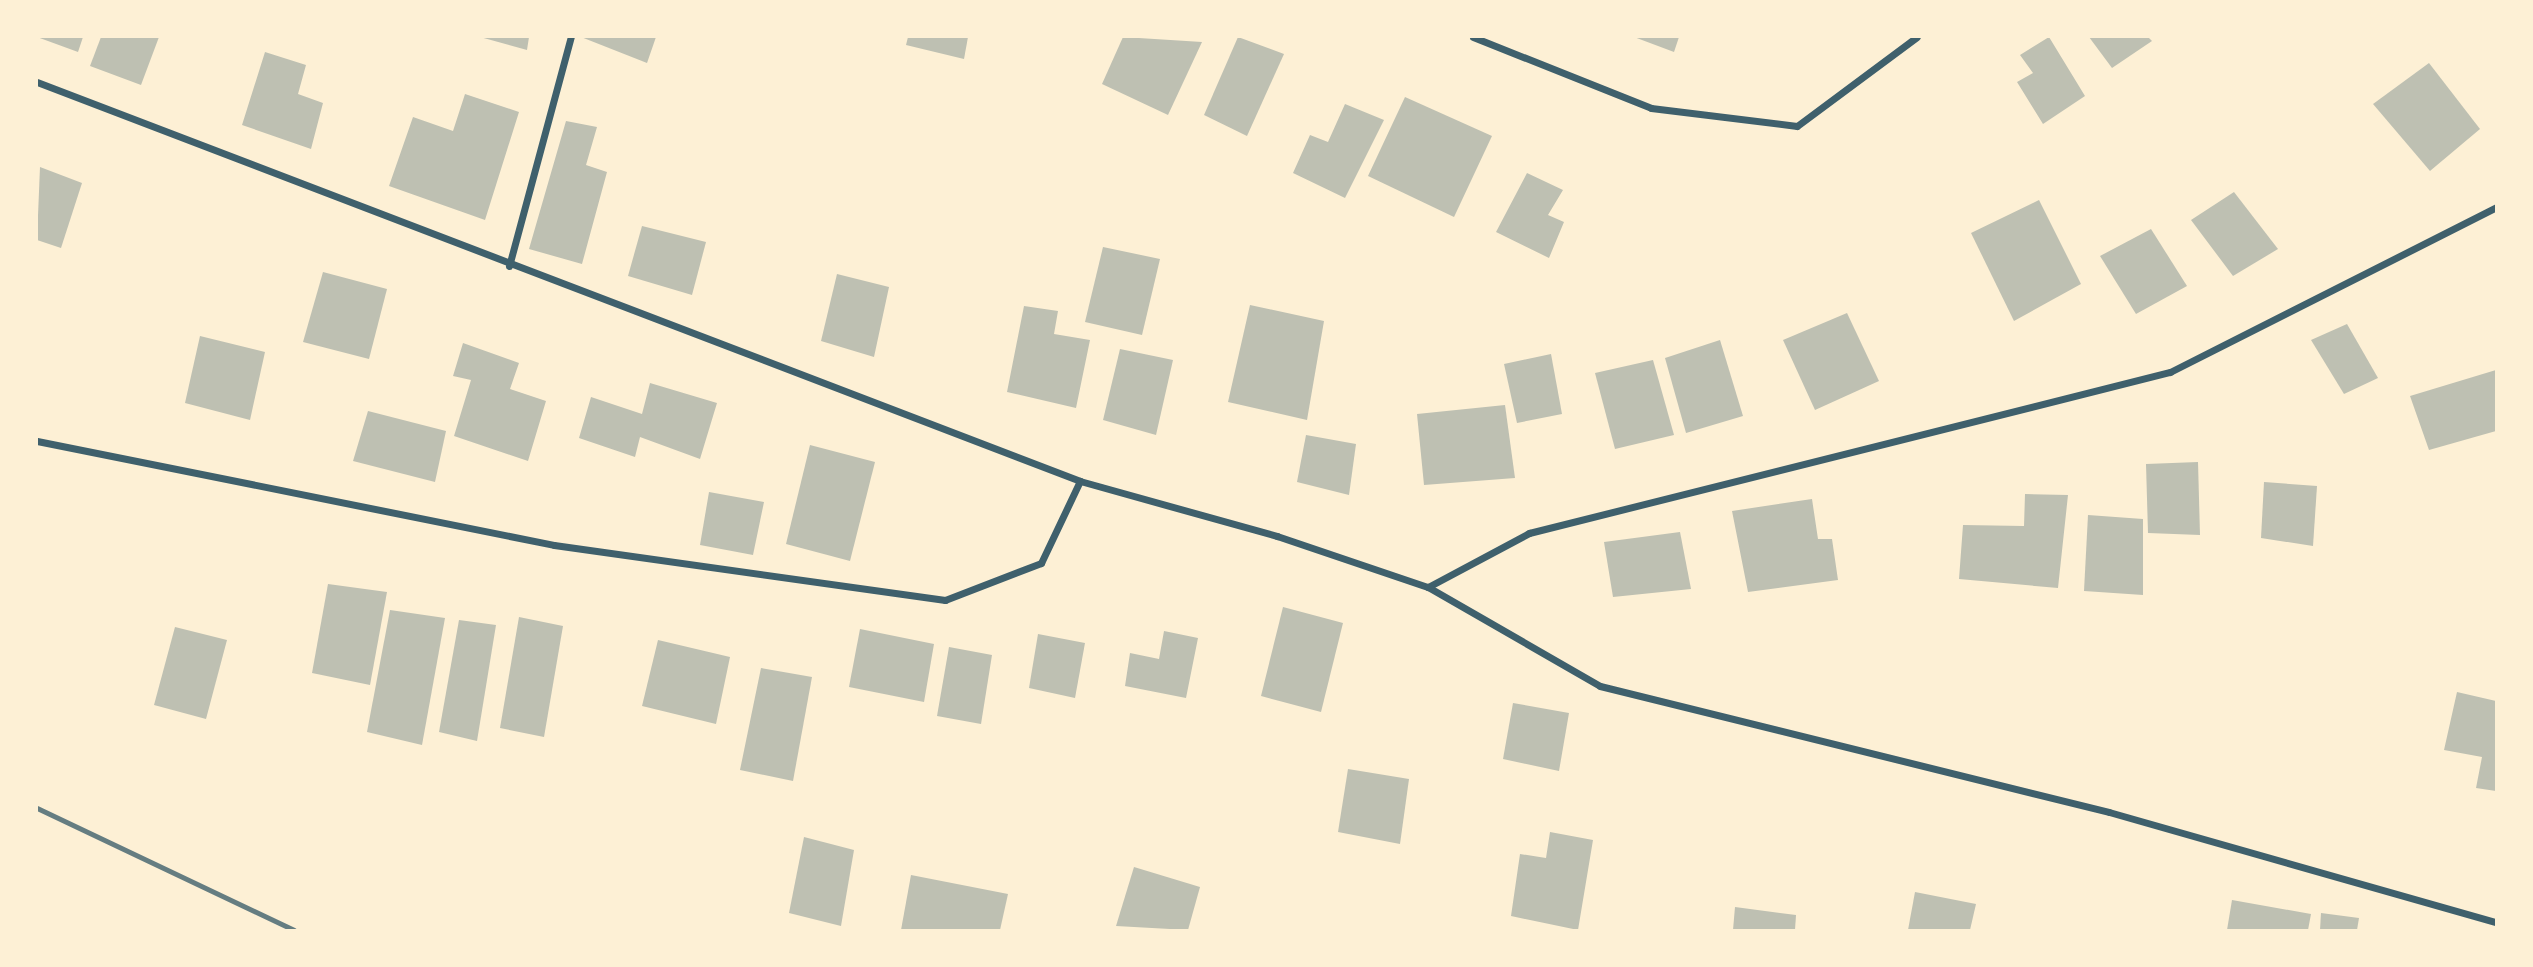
<!DOCTYPE html>
<html>
<head>
<meta charset="utf-8">
<style>
  body { margin:0 }
  #map { position:relative; width:2533px; height:967px; overflow:hidden; background:#fdf0d5; font-family:"Noto Sans",sans-serif }
  div>[style] { position:absolute }
  .building>* { inset:0; background:#bec0b2 }
  .minor>* { height:7px; margin:-3.5px; padding:0 3.5px; transform-origin:3.5px; border-radius:3.5px; background:#3f606c }
  .rail>* { height:5px; margin:-2.5px; padding:0 2.5px; transform-origin:2.5px; border-radius:2.5px; background:#657d81 }
  span { translate:-50% -50%; white-space:nowrap; text-align:center; line-height:1.15; -webkit-text-stroke:5px #fdf0d5; paint-order:stroke }
  .frame { position:absolute; inset:0; border:38px solid #fdf0d5; pointer-events:none }
</style>
</head>
<body>
<div id="map">
  <div class="building">
    <div style="clip-path:polygon(37px 37px,83px 37px,78px 52px)"></div>
    <div style="clip-path:polygon(101px 37px,159px 37px,141px 85px,90px 66px)"></div>
    <div style="clip-path:polygon(480px 37px,529px 37px,527px 50px)"></div>
    <div style="clip-path:polygon(581px 37px,656px 37px,647px 63px)"></div>
    <div style="clip-path:polygon(908px 37px,968px 37px,964px 59px,906px 45px)"></div>
    <div style="clip-path:polygon(1123px 37px,1202px 42px,1168px 115px,1102px 84px)"></div>
    <div style="clip-path:polygon(1238px 37px,1284px 54px,1247px 136px,1204px 115px)"></div>
    <div style="clip-path:polygon(1634px 37px,1679px 37px,1674px 52px)"></div>
    <div style="clip-path:polygon(2049px 37px,2085px 96px,2043px 124px,2017px 82px,2033px 73px,2020px 55px)"></div>
    <div style="clip-path:polygon(2089px 37px,2148px 37px,2152px 41px,2112px 68px)"></div>
    <div style="clip-path:polygon(265px 52px,306px 65px,298px 94px,323px 103px,311px 149px,242px 125px)"></div>
    <div style="clip-path:polygon(2429px 63px,2480px 129px,2430px 171px,2373px 104px)"></div>
    <div style="clip-path:polygon(465px 94px,519px 112px,485px 220px,389px 186px,413px 117px,453px 131px)"></div>
    <div style="clip-path:polygon(1405px 97px,1492px 136px,1454px 217px,1368px 176px)"></div>
    <div style="clip-path:polygon(1345px 104px,1384px 120px,1345px 198px,1293px 173px,1310px 135px,1328px 142px)"></div>
    <div style="clip-path:polygon(566px 121px,597px 127px,586px 165px,607px 172px,582px 264px,529px 249px)"></div>
    <div style="clip-path:polygon(40px 167px,82px 183px,61px 248px,37px 240px)"></div>
    <div style="clip-path:polygon(1527px 173px,1563px 190px,1548px 215px,1564px 222px,1549px 258px,1496px 232px)"></div>
    <div style="clip-path:polygon(2234px 192px,2278px 249px,2233px 276px,2191px 220px)"></div>
    <div style="clip-path:polygon(2039px 200px,2081px 284px,2014px 321px,1971px 233px)"></div>
    <div style="clip-path:polygon(642px 226px,706px 242px,692px 295px,628px 276px)"></div>
    <div style="clip-path:polygon(2151px 229px,2187px 286px,2136px 314px,2100px 256px)"></div>
    <div style="clip-path:polygon(1103px 247px,1160px 259px,1142px 335px,1085px 322px)"></div>
    <div style="clip-path:polygon(323px 272px,387px 289px,369px 359px,303px 342px)"></div>
    <div style="clip-path:polygon(837px 274px,889px 287px,874px 357px,821px 341px)"></div>
    <div style="clip-path:polygon(1250px 305px,1324px 321px,1307px 420px,1228px 402px)"></div>
    <div style="clip-path:polygon(1024px 306px,1058px 311px,1054px 334px,1090px 340px,1076px 408px,1007px 392px)"></div>
    <div style="clip-path:polygon(1847px 313px,1879px 381px,1815px 410px,1783px 340px)"></div>
    <div style="clip-path:polygon(2347px 324px,2378px 378px,2344px 394px,2311px 340px)"></div>
    <div style="clip-path:polygon(200px 336px,265px 352px,250px 420px,185px 403px)"></div>
    <div style="clip-path:polygon(1720px 340px,1743px 416px,1686px 433px,1665px 358px)"></div>
    <div style="clip-path:polygon(463px 343px,519px 363px,510px 389px,546px 401px,528px 461px,454px 436px,471px 380px,453px 376px)"></div>
    <div style="clip-path:polygon(1120px 349px,1173px 360px,1156px 435px,1103px 420px)"></div>
    <div style="clip-path:polygon(1551px 354px,1562px 414px,1517px 423px,1504px 364px)"></div>
    <div style="clip-path:polygon(1653px 360px,1674px 435px,1615px 449px,1595px 373px)"></div>
    <div style="clip-path:polygon(2496px 370px,2496px 431px,2429px 450px,2410px 396px)"></div>
    <div style="clip-path:polygon(650px 383px,717px 403px,700px 459px,640px 437px,635px 457px,579px 438px,591px 397px,642px 414px)"></div>
    <div style="clip-path:polygon(1505px 405px,1515px 478px,1424px 485px,1417px 414px)"></div>
    <div style="clip-path:polygon(368px 411px,446px 431px,435px 482px,353px 461px)"></div>
    <div style="clip-path:polygon(1306px 435px,1356px 444px,1349px 495px,1297px 482px)"></div>
    <div style="clip-path:polygon(810px 445px,875px 462px,850px 561px,786px 544px)"></div>
    <div style="clip-path:polygon(2198px 462px,2200px 535px,2148px 533px,2146px 464px)"></div>
    <div style="clip-path:polygon(2264px 482px,2317px 486px,2313px 546px,2261px 538px)"></div>
    <div style="clip-path:polygon(709px 492px,764px 502px,753px 555px,700px 545px)"></div>
    <div style="clip-path:polygon(2025px 494px,2068px 495px,2058px 588px,1959px 579px,1963px 525px,2024px 526px)"></div>
    <div style="clip-path:polygon(1812px 499px,1818px 539px,1832px 539px,1838px 580px,1748px 592px,1732px 511px)"></div>
    <div style="clip-path:polygon(2088px 515px,2143px 519px,2143px 595px,2084px 591px)"></div>
    <div style="clip-path:polygon(1680px 532px,1691px 589px,1613px 597px,1604px 542px)"></div>
    <div style="clip-path:polygon(328px 584px,387px 592px,370px 685px,312px 673px)"></div>
    <div style="clip-path:polygon(1283px 607px,1343px 623px,1321px 712px,1261px 696px)"></div>
    <div style="clip-path:polygon(390px 610px,445px 618px,422px 745px,367px 732px)"></div>
    <div style="clip-path:polygon(519px 617px,563px 626px,544px 737px,500px 728px)"></div>
    <div style="clip-path:polygon(459px 620px,496px 625px,477px 741px,439px 732px)"></div>
    <div style="clip-path:polygon(175px 627px,227px 640px,206px 719px,154px 705px)"></div>
    <div style="clip-path:polygon(860px 629px,934px 644px,924px 702px,849px 687px)"></div>
    <div style="clip-path:polygon(1164px 631px,1198px 638px,1186px 698px,1125px 686px,1130px 653px,1159px 659px)"></div>
    <div style="clip-path:polygon(1038px 634px,1085px 643px,1075px 698px,1029px 688px)"></div>
    <div style="clip-path:polygon(658px 640px,730px 657px,716px 724px,642px 706px)"></div>
    <div style="clip-path:polygon(949px 647px,992px 655px,981px 724px,937px 716px)"></div>
    <div style="clip-path:polygon(761px 668px,812px 677px,793px 781px,740px 770px)"></div>
    <div style="clip-path:polygon(2457px 692px,2496px 701px,2496px 791px,2476px 788px,2482px 757px,2444px 750px)"></div>
    <div style="clip-path:polygon(1513px 703px,1569px 713px,1559px 771px,1503px 759px)"></div>
    <div style="clip-path:polygon(1348px 769px,1409px 779px,1400px 844px,1338px 832px)"></div>
    <div style="clip-path:polygon(1550px 832px,1593px 840px,1578px 930px,1511px 916px,1520px 854px,1546px 858px)"></div>
    <div style="clip-path:polygon(804px 837px,854px 850px,841px 926px,789px 913px)"></div>
    <div style="clip-path:polygon(1134px 867px,1200px 887px,1188px 930px,1116px 926px)"></div>
    <div style="clip-path:polygon(911px 875px,1008px 894px,1000px 930px,901px 930px)"></div>
    <div style="clip-path:polygon(1915px 892px,1976px 904px,1970px 930px,1908px 930px)"></div>
    <div style="clip-path:polygon(2232px 900px,2311px 914px,2308px 930px,2227px 930px)"></div>
    <div style="clip-path:polygon(1735px 907px,1796px 915px,1795px 930px,1733px 930px)"></div>
    <div style="clip-path:polygon(2321px 913px,2359px 918px,2357px 930px,2320px 930px)"></div>
  </div>
  <div class="minor">
    <div style="left:1473px;top:37px;width:192px;rotate:21.7deg"></div>
    <div style="left:1651px;top:108px;width:147px;rotate:7deg"></div>
    <div style="left:1797px;top:126px;width:149px;rotate:-36.6deg"></div>
    <div style="left:37px;top:82px;width:1117px;rotate:20.93deg"></div>
    <div style="left:1080px;top:481px;width:205px;rotate:15.6deg"></div>
    <div style="left:1277px;top:536px;width:159px;rotate:18.7deg"></div>
    <div style="left:1428px;top:587px;width:115px;rotate:-28.1deg"></div>
    <div style="left:1529px;top:533px;width:661px;rotate:-14.1deg"></div>
    <div style="left:2170px;top:372px;width:365px;rotate:-26.8deg"></div>
    <div style="left:509px;top:266px;width:237px;rotate:-74.9deg"></div>
    <div style="left:37px;top:441px;width:527px;rotate:11.37deg"></div>
    <div style="left:554px;top:545px;width:395px;rotate:8deg"></div>
    <div style="left:945px;top:600px;width:103px;rotate:-21.1deg"></div>
    <div style="left:1041px;top:563px;width:91px;rotate:-64.6deg"></div>
    <div style="left:1428px;top:587px;width:198px;rotate:29.9deg"></div>
    <div style="left:1600px;top:686px;width:524px;rotate:13.9deg"></div>
    <div style="left:2109px;top:812px;width:402px;rotate:15.9deg"></div>
  </div>
  <div class="rail">
    <div style="left:37px;top:808px;width:284px;rotate:25.4deg"></div>
  </div>
  <div class="frame"></div>
</div>
</body>
</html>
